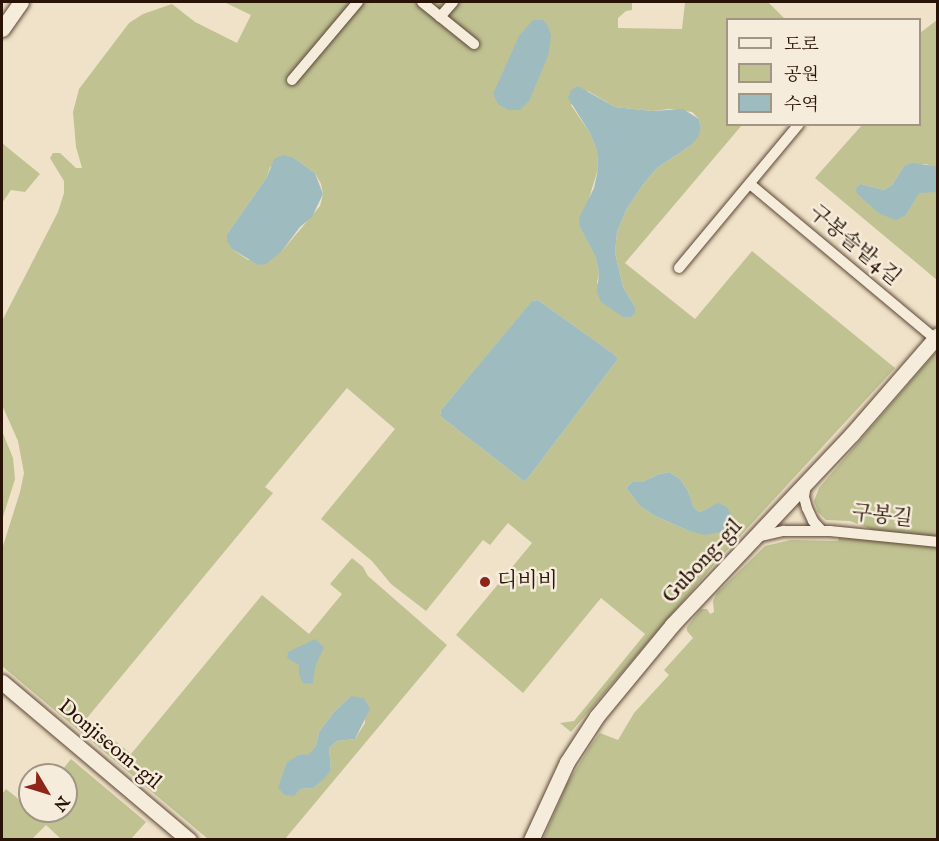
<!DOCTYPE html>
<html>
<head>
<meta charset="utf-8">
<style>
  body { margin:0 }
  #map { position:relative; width:939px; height:841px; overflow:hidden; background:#f0e2c8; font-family:"IM FELL English","Noto Serif KR",serif }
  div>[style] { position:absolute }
  .green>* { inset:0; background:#c0c292 }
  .water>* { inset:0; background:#9ebcc0 }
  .roads { filter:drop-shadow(0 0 2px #5b4636) drop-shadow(0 0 2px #5b4636) }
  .street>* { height:10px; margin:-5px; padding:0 5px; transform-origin:5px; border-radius:5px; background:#f5ecdb }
  .secondary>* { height:15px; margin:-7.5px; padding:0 7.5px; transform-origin:7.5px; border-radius:7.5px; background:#f5ecdb }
  .dots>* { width:16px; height:16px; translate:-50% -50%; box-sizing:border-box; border:3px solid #f5ecdb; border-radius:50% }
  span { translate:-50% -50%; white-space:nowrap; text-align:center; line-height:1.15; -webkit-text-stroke:5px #f5ecdb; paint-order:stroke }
  .street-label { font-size:21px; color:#291206 }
  .poi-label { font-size:21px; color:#291206 }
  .left { translate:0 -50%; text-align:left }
  .frame { position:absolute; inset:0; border:3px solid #291206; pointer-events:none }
  .legend { position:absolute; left:726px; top:18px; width:195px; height:108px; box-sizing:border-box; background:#f5ecdb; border:2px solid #a39586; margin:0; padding:8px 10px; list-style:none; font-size:18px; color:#291206 }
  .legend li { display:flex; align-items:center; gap:12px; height:30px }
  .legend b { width:30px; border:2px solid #a39586 }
  .north { position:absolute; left:18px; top:763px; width:60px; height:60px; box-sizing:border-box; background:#f5ecdb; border:2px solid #a39586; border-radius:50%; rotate:128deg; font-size:16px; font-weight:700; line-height:24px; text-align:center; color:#291206 }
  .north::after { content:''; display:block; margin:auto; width:21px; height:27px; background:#8f2418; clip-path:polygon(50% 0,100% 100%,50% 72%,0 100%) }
</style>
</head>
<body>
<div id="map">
  <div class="green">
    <div style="clip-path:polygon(evenodd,224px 2px,632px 2px,632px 10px,626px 11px,618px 18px,618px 28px,682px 29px,685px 2px,768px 2px,785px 19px,728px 20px,728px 124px,742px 125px,625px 263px,695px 319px,752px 251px,895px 368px,719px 559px,571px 732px,560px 723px,574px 721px,645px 634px,601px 598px,523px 693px,456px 635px,532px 543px,508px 523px,490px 545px,483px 540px,426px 611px,391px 584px,372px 561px,321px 519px,395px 429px,347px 388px,265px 487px,273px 493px,87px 718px,131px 754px,262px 595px,309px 634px,342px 594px,330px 584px,352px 558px,363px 567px,368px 576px,447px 645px,285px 839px,208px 839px,2px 666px,2px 549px,20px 492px,24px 473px,18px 441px,2px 405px,2px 321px,58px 212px,64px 193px,64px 181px,50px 158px,53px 153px,60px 153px,76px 168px,82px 168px,76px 147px,73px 112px,79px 89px,129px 23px,143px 14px,172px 4px,195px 22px,237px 43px,251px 15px,224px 2px,588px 91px,615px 107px,652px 111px,670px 109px,692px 112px,699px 119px,701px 127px,690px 146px,657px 168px,642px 186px,626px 210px,617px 232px,615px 253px,623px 287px,635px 307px,597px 283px,599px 273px,595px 254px,580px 228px,598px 169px,597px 151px,590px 133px,571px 105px,588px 91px,224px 2px,294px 158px,315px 173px,321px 184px,323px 194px,320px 206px,282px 251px,248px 260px,232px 249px,227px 234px,267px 177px,270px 167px,294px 158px,224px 2px,538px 300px,615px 355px,618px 359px,525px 482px,440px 416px,441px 410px,529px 305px,532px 301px,538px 300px,224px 2px,669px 472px,680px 479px,688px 491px,694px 508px,700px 512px,712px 506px,689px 531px,655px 516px,640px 506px,626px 488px,632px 482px,642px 482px,659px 474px,669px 472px,224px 2px,350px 697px,364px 698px,365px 723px,355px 739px,337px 741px,329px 748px,331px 769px,313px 788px,300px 789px,300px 754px,308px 756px,316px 746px,319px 732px,333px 713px,350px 697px)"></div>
    <div style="clip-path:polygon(937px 20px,937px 168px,926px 164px,904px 166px,892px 185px,884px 190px,861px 184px,906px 215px,919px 192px,937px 192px,937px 280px,815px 178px,862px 125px,920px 124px,920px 33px)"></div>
    <div style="clip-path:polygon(2px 143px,40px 174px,25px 192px,11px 190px,2px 203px)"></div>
    <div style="clip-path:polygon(937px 351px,937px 538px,881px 533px,850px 521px,826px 520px,818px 512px,814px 501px,819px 488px)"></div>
    <div style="clip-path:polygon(2px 431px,13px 458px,15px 479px,2px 520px)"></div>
    <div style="clip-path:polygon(839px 537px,937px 546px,937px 839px,543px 840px,567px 784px,591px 745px,600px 733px,618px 740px,634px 713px,669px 675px,664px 670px,693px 638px,687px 631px,687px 627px,701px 609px,707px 609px,710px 614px,714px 612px,713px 601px,717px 593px,765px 546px,791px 540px,838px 541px)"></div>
    <div style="clip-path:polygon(71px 759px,146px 822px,131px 839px,61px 839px,46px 825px,32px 839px,2px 839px,2px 794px,6px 789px,30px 808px,30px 811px,66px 811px,66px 775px,58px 775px)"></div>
  </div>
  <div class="water">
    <div style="clip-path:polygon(533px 20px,543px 20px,548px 26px,551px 36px,548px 56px,529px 101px,520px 110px,508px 110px,498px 104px,493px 94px,519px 36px)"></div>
    <div style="clip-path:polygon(578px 86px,615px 107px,652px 111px,683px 109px,699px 119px,701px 127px,698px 137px,690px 146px,657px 168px,642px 186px,626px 210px,617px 232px,615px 253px,623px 287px,635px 307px,635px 313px,631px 317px,623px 317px,601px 302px,597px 292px,599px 273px,595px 255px,580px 228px,579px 218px,594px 188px,598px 169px,597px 151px,590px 133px,568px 98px,571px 90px)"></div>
    <div style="clip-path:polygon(283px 155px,294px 158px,315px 173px,323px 194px,312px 217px,300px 227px,282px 251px,266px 264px,258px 265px,232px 249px,227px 241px,227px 234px,267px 177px,274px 159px)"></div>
    <div style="clip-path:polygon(912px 163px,936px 166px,937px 192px,919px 193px,906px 215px,896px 220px,880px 214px,857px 194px,856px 188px,861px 184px,884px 190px,892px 185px,904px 166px)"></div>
    <div style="clip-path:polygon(538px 300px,615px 355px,618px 359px,525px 482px,440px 416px,441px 410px,532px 301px)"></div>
    <div style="clip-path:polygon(669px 472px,680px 479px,688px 491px,694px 508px,700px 512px,718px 503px,727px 507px,732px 517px,729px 527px,721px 532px,705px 535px,689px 531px,655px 516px,640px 506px,626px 488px,632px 482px,642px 482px,659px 474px)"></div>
    <div style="clip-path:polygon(315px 639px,324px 647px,315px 667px,313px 683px,309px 684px,303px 683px,299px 675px,299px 665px,287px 658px,288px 652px)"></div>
    <div style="clip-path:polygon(351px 696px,364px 698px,370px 709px,355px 739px,337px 741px,329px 748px,331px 769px,325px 778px,313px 788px,300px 789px,294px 796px,285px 795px,278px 788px,287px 762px,301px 754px,308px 755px,316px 746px,319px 732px,333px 713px)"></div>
  </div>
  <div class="roads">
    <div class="street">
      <div style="left:422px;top:2px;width:67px;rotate:38.9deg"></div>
      <div style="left:440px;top:17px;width:20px;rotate:-49deg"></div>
      <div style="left:292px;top:80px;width:102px;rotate:-49.8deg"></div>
      <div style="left:750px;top:184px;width:240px;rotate:39.9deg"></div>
      <div style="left:679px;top:268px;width:187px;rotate:-50.2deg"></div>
      <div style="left:806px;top:484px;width:13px;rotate:99deg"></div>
      <div style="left:804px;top:497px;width:11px;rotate:75deg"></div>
      <div style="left:807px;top:508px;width:14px;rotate:65deg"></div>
      <div style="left:813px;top:521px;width:13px;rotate:48deg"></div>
      <div style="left:757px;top:537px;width:28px;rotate:-13deg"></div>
      <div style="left:784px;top:531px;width:46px"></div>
      <div style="left:830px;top:531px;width:109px;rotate:5.8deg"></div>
    </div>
    <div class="secondary">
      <div style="left:2px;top:29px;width:33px;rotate:-55deg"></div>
      <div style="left:2px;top:682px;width:245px;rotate:40.2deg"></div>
      <div style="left:531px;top:840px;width:86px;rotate:-65.2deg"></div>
      <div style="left:567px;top:762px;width:55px;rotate:-56.9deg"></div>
      <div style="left:597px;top:716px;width:118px;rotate:-50.5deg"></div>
      <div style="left:672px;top:625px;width:262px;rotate:-46.7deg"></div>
      <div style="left:852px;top:434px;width:131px;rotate:-49deg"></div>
    </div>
  </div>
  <div class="dots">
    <div style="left:485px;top:582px;background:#8f2418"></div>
  </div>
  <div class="street-label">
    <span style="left:854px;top:246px;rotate:40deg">구봉솔밭4길</span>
    <span style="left:882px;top:517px;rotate:6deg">구봉길</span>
    <span style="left:703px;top:562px;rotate:-47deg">Gubong-gil</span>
    <span style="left:109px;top:745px;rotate:40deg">Donjiseom-gil</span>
  </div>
  <div class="poi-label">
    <span class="left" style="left:497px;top:582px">디비비</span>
  </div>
  <div class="frame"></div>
  <ul class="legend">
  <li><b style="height:8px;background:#f5ecdb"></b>도로</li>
  <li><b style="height:16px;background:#c0c292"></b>공원</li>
  <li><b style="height:16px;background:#9ebcc0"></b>수역</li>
  </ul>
  <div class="north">N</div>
</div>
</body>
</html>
